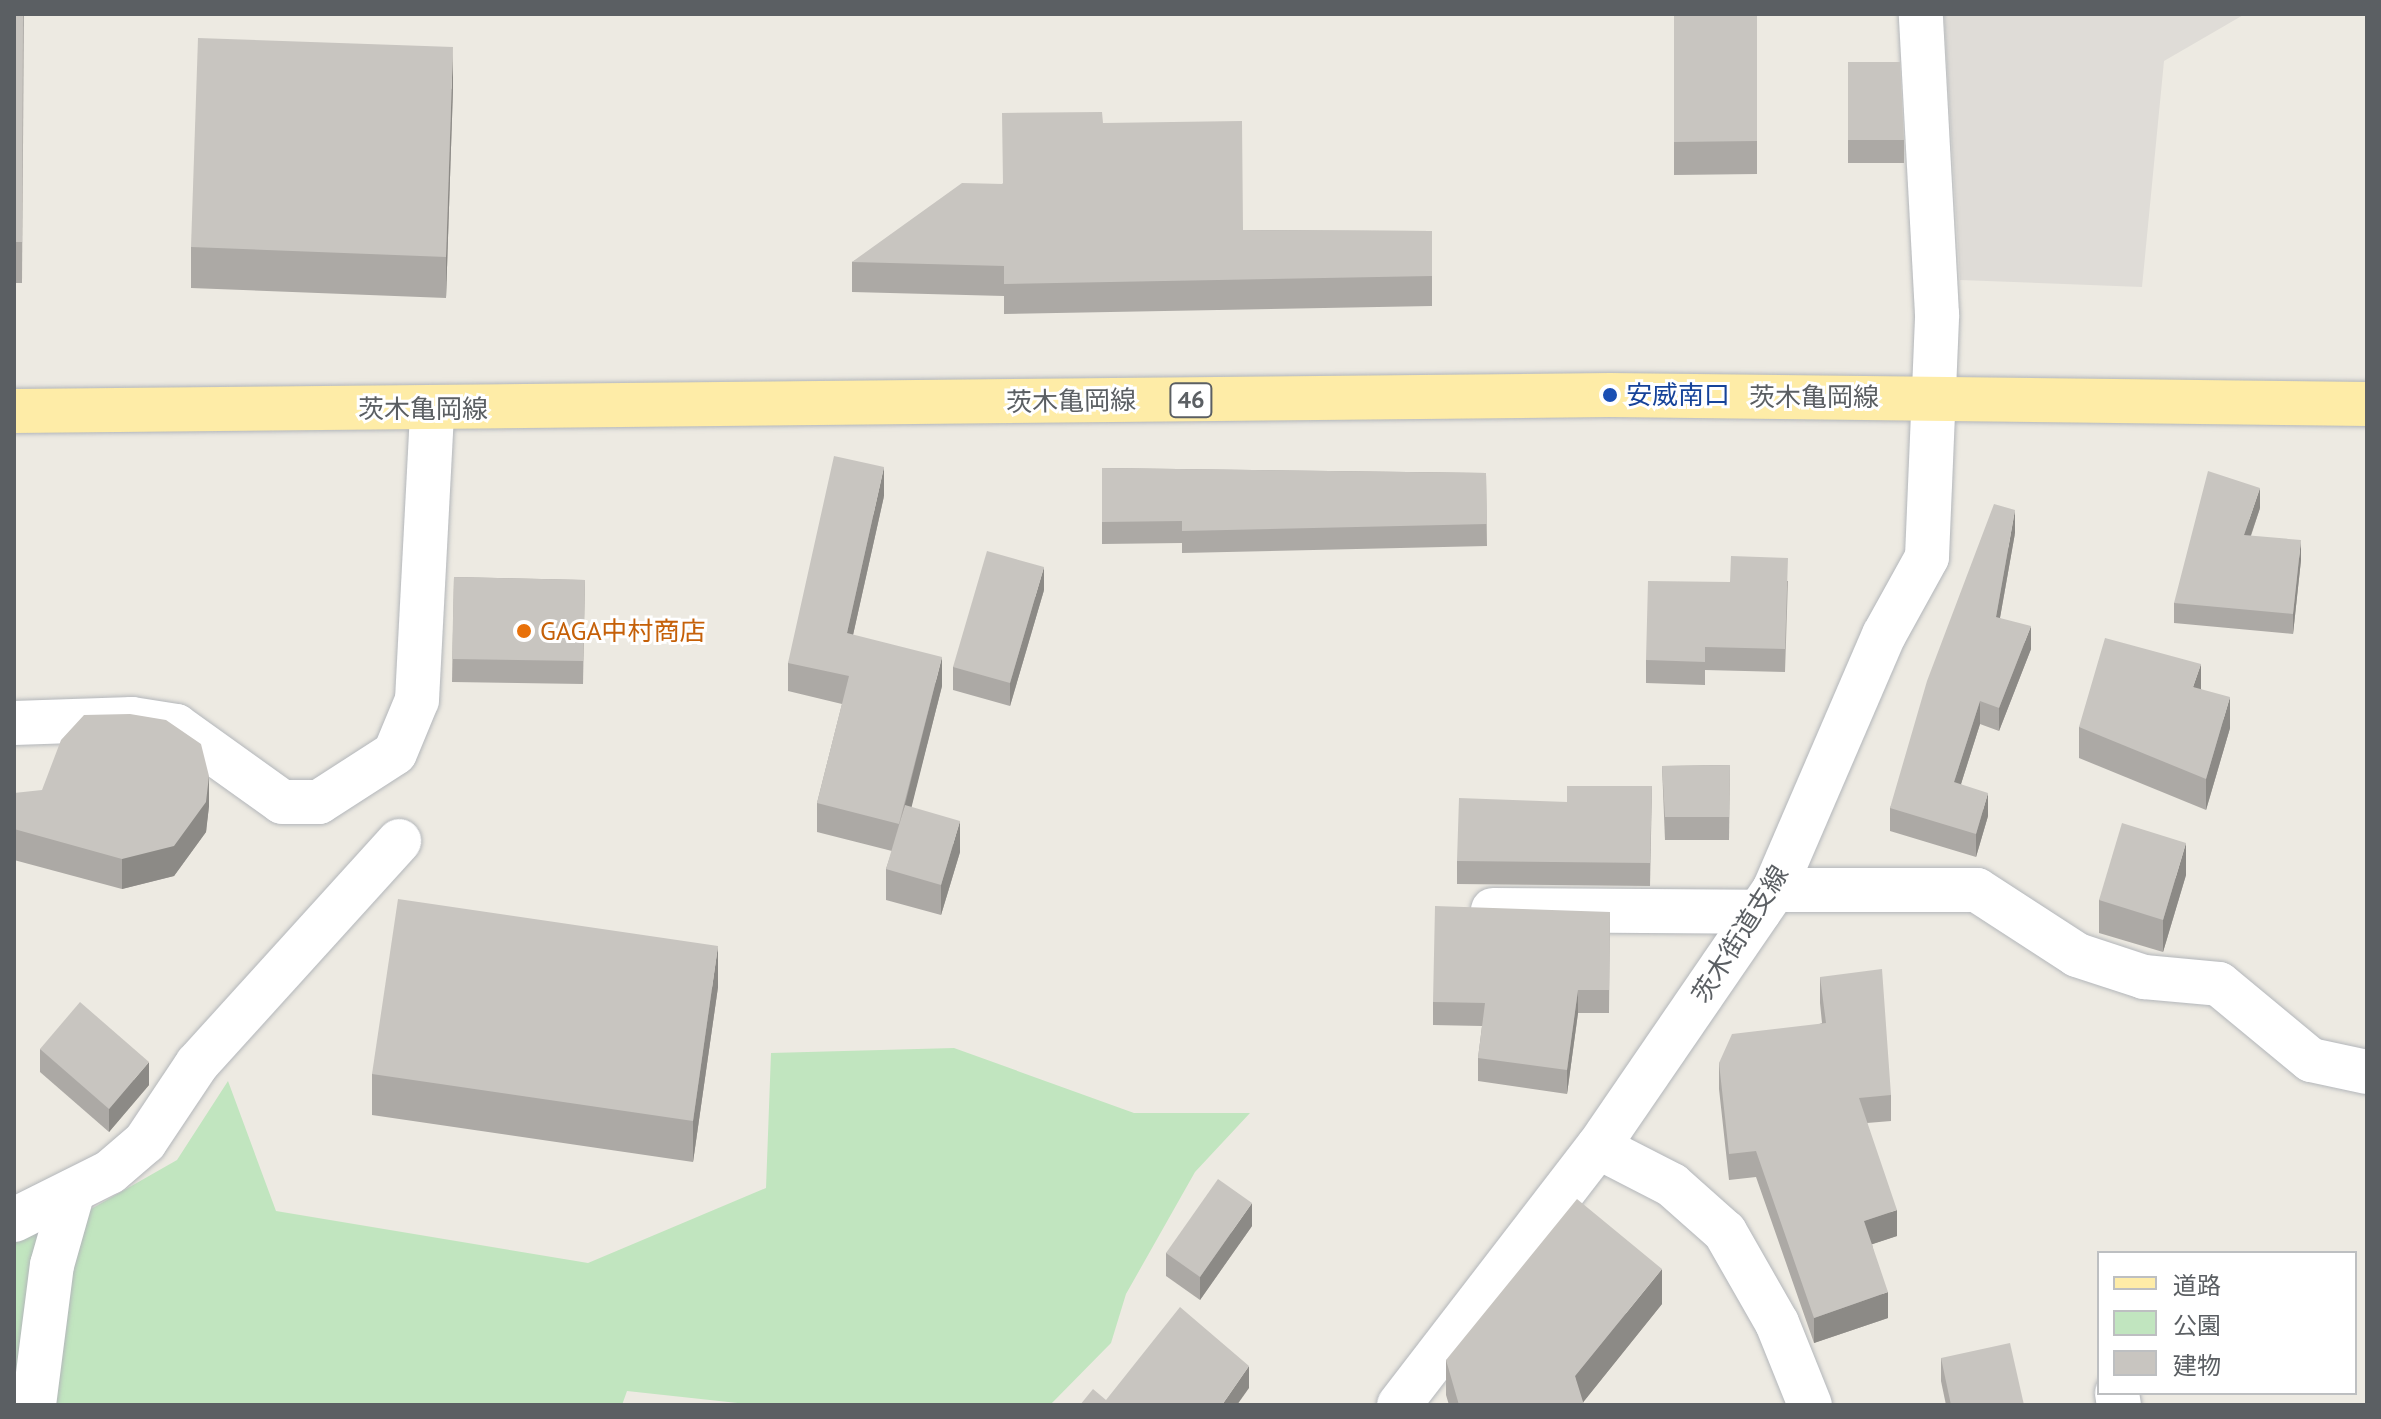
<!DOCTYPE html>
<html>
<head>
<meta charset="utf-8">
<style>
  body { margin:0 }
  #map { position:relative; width:2381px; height:1419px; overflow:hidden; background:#edeae2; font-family:"PT Sans","Noto Sans JP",sans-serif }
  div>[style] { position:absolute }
  .industrial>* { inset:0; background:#dfdcd7 }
  .green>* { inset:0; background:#c1e5bf }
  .roads { filter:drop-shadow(0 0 2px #b3b6ba) drop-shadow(0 0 2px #b3b6ba) }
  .minor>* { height:44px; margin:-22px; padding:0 22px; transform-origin:22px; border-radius:22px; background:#fff }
  .major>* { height:44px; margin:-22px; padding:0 22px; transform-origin:22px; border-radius:22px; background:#feeca7 }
  .wall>* { inset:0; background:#aca9a5 }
  .shaded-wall>* { inset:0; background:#8c8a86 }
  .building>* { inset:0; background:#c8c5c0 }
  .dots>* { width:22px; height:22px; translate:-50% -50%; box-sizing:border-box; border:4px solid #fff; border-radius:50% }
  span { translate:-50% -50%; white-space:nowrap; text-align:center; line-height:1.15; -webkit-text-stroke:6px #fff; paint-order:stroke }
  .shield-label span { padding:2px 6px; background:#fff; border:2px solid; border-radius:6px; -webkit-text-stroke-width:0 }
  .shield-label { font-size:24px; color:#5b5f63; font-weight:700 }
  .transit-label { font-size:26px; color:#164399 }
  .left { translate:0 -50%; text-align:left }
  .street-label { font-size:26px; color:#5b5f63 }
  .food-label { font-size:26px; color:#c56008 }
  .frame { position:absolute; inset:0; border:16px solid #5b5f63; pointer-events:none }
  .legend { position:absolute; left:2097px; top:1251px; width:260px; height:144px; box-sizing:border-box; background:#fff; border:2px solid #bdbfc1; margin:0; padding:10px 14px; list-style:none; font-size:24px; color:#5b5f63 }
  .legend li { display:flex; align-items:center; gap:16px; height:40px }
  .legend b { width:40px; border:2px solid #bdbfc1 }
</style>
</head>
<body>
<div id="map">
  <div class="industrial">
    <div style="clip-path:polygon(1944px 14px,2245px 14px,2164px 61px,2142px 287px,1960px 280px)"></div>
  </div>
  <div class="green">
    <div style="clip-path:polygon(954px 1048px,1134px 1113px,1250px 1113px,1195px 1172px,1126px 1294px,1111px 1343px,1050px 1405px,756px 1405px,627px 1391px,622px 1405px,47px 1405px,77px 1217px,177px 1160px,228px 1081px,276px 1211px,588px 1263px,766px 1188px,771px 1053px)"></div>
    <div style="clip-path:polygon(46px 1224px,14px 1405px,14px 1238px)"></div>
  </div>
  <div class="roads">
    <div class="minor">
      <div style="left:14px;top:723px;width:118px;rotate:-1.9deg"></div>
      <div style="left:132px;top:719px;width:45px;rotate:9deg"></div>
      <div style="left:176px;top:726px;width:130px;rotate:35.6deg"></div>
      <div style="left:282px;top:802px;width:37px"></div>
      <div style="left:319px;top:802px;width:90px;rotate:-32.8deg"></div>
      <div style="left:395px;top:753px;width:57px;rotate:-67.5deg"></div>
      <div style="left:417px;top:700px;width:291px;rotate:-87deg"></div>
      <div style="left:1774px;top:890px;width:203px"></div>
      <div style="left:1977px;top:890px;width:119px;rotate:33deg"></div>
      <div style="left:2077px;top:955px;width:71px;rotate:18.2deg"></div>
      <div style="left:2144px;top:977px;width:75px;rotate:5.3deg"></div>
      <div style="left:2219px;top:984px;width:119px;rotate:39.6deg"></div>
      <div style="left:2311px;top:1060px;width:57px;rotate:12.1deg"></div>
      <div style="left:1493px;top:910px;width:266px;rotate:0.4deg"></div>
      <div style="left:1598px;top:1147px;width:83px;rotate:27.2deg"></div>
      <div style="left:1672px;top:1185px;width:71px;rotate:41.6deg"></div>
      <div style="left:1725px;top:1232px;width:105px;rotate:60.3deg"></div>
      <div style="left:1777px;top:1323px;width:88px;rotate:68.1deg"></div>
      <div style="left:14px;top:1220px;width:107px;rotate:-26.6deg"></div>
      <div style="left:110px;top:1172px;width:46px;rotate:-40.6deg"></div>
      <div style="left:145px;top:1142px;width:94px;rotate:-56.3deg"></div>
      <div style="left:197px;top:1064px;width:301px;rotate:-47.8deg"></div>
      <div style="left:2117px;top:1393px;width:12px;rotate:81deg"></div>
      <div style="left:34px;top:1405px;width:141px;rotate:-82.7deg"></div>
      <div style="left:52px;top:1265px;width:77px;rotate:-74.2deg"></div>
      <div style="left:1399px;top:1405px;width:326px;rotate:-52.4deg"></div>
      <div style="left:1598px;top:1147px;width:311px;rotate:-55.6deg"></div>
      <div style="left:1774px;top:890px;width:278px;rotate:-66.7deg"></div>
      <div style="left:1884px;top:635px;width:89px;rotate:-61.1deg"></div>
      <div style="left:1927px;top:557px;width:243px;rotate:-87.6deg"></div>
      <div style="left:1937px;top:314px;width:300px;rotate:-93.1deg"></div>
    </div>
    <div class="major">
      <div style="left:14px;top:411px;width:1596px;rotate:-0.57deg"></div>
      <div style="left:1610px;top:395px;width:757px;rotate:0.68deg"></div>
    </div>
  </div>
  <div class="wall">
    <div style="clip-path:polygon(14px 14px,24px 14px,22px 283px,14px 283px)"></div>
    <div style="clip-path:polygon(1674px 14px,1757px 14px,1757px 174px,1674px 175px)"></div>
    <div style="clip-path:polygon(1848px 62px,1904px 140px,1904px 163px,1848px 163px)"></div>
    <div style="clip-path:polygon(453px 88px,446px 298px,191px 288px,191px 247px)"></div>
    <div style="clip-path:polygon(1103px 123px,1243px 230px,1432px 231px,1432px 306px,1004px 314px,1004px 296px,852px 292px,852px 262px,1002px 184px)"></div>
    <div style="clip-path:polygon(1102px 468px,1486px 473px,1487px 546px,1182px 553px,1182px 543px,1102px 544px)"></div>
    <div style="clip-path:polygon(884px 496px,853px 635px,942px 686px,911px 807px,960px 852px,941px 915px,886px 900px,886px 869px,892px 851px,817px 832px,817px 803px,842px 704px,788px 691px,788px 663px)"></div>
    <div style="clip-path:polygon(2260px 508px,2251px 536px,2301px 560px,2293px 634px,2174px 623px,2174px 603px)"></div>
    <div style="clip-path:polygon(2015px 533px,2000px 618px,2031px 649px,1999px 731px,1980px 724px,1961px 784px,1988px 816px,1976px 857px,1890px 831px,1890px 808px)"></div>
    <div style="clip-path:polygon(454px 577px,585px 580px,583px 684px,452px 682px)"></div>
    <div style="clip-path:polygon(1788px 581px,1785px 672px,1705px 670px,1705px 685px,1646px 683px,1646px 660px,1730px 582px)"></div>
    <div style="clip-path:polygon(1044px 590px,1010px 706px,953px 690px,953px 667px)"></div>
    <div style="clip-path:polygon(2201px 689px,2230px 728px,2206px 810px,2079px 758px,2079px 727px)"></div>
    <div style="clip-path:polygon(1730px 765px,1729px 840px,1665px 840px,1662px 766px)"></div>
    <div style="clip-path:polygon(1652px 786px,1650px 886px,1457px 884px,1457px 861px,1567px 802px)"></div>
    <div style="clip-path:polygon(14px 793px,209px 806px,206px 832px,174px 876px,122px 889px,14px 860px)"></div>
    <div style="clip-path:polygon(2186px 875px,2163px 952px,2099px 933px,2099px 900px)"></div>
    <div style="clip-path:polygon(1610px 912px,1609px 1013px,1578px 1013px,1567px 1094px,1478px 1081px,1478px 1058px,1482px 1026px,1433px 1025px,1433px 1002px)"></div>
    <div style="clip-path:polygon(1820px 977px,1891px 1095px,1891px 1121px,1867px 1123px,1897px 1236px,1872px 1244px,1888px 1318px,1814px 1343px,1756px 1177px,1729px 1180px,1719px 1089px,1719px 1063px,1822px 1023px,1820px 1003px)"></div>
    <div style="clip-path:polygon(718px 987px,693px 1162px,372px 1115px,372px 1074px)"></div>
    <div style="clip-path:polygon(40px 1049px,149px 1085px,109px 1132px,40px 1072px)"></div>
    <div style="clip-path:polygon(1252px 1226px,1200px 1300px,1166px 1276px,1166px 1253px)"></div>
    <div style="clip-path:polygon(1662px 1304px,1583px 1402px,1584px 1405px,1449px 1405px,1446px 1395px,1446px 1360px)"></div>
    <div style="clip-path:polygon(1941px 1358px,2024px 1405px,1946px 1405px,1941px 1381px)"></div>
  </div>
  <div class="shaded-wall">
    <div style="clip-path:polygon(453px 47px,453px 88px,446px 298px,446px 257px)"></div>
    <div style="clip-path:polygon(884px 467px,884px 496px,847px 662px,847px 633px)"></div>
    <div style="clip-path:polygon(2260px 488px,2260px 508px,2244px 555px,2244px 535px)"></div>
    <div style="clip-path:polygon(2015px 510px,2015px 533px,1996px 640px,1996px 617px)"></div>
    <div style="clip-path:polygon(2301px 540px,2301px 560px,2293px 634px,2293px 614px)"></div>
    <div style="clip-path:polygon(1044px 567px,1044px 590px,1010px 706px,1010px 683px)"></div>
    <div style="clip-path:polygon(2031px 626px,2031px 649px,1999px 731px,1999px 708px)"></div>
    <div style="clip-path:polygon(942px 657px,942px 686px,900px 853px,900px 824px)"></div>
    <div style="clip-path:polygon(2201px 664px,2201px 695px,2193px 687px)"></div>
    <div style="clip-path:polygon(2230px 697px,2230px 728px,2206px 810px,2206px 779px)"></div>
    <div style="clip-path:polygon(1980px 701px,1980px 724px,1954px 806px,1954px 782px)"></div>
    <div style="clip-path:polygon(209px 776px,209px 806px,206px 832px,174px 876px,122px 889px,122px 859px)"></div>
    <div style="clip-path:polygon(1988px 793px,1988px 816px,1976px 857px,1976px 834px)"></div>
    <div style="clip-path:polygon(960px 821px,960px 852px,941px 915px,941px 885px)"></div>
    <div style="clip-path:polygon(2186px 843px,2186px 875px,2163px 952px,2163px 920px)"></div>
    <div style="clip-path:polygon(718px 946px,718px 987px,693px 1162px,693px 1121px)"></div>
    <div style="clip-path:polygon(1578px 990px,1578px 1013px,1567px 1094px,1567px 1070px)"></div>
    <div style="clip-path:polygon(149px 1062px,149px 1085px,109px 1132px,109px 1109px)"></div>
    <div style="clip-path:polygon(1252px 1203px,1252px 1226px,1200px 1300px,1200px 1277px)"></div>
    <div style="clip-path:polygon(1897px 1210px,1897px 1236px,1864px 1247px,1864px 1221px)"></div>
    <div style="clip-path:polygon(1662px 1269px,1662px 1304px,1581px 1405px,1575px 1376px)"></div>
    <div style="clip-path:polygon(1888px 1292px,1888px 1318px,1814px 1343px,1814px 1318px)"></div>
    <div style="clip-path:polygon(1249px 1366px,1249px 1388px,1237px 1405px,1222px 1405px)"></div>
  </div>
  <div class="building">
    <div style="clip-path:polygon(14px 14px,23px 14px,22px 242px,14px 242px)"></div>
    <div style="clip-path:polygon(1674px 14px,1757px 14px,1757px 141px,1674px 142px)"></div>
    <div style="clip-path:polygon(198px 38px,453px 47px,446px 257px,191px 247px)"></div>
    <div style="clip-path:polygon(1848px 62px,1900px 62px,1904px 140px,1848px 140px)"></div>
    <div style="clip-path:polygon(1102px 112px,1103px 123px,1242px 121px,1243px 230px,1432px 231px,1432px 276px,1004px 284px,1004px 266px,852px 262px,962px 183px,1003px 184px,1002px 113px)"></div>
    <div style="clip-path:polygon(834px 456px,884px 467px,847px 633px,942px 657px,899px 824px,817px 803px,849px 676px,788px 663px)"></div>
    <div style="clip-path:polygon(1102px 468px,1486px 473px,1487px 524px,1182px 531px,1182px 521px,1102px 522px)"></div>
    <div style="clip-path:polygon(2208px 471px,2260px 488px,2244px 535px,2301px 540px,2293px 614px,2174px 603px)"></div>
    <div style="clip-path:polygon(1994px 504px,2015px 510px,1996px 617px,2031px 626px,1999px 708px,1980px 701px,1954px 782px,1988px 793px,1976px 834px,1890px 808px,1927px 681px)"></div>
    <div style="clip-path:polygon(987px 551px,1044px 567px,1010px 683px,953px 667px)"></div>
    <div style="clip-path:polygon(1731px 556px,1788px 558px,1785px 649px,1705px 647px,1705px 662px,1646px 660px,1648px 581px,1730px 582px)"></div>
    <div style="clip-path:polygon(454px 577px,585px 580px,583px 661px,452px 659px)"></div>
    <div style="clip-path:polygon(2105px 638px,2201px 664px,2193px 687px,2230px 697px,2206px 779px,2079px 727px)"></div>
    <div style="clip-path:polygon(130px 714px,166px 720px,201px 744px,209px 776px,206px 802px,174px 846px,122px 859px,14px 829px,14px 793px,42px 790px,61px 740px,84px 715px)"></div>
    <div style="clip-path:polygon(1730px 765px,1729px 817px,1665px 817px,1662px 766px)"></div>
    <div style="clip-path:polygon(1567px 786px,1652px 786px,1650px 863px,1457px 861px,1459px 798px,1567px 802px)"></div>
    <div style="clip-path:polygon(905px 805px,960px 821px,941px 885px,886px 869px)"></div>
    <div style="clip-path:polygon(2122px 823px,2186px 843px,2163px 920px,2099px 900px)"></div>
    <div style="clip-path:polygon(398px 899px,718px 946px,693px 1121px,372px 1074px)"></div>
    <div style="clip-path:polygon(1435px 906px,1610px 912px,1609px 990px,1578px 990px,1567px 1070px,1478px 1058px,1485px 1003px,1433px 1002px)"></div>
    <div style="clip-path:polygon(1882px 969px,1891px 1095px,1859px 1098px,1897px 1210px,1864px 1221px,1888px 1292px,1814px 1318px,1756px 1151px,1729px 1154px,1719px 1063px,1732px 1034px,1826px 1023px,1820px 977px)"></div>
    <div style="clip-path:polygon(80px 1002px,149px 1062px,109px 1109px,40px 1049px)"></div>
    <div style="clip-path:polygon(1218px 1179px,1252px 1203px,1200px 1277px,1166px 1253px)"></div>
    <div style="clip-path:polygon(1577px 1199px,1662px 1269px,1575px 1376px,1584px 1405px,1459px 1405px,1446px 1360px)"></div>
    <div style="clip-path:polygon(1180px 1307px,1249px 1366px,1222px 1405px,1080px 1405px,1093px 1389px,1106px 1400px)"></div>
    <div style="clip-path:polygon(2010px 1343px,2024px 1405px,1951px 1405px,1941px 1358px)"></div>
  </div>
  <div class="dots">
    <div style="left:1610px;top:395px;background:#1a4fb4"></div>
    <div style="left:524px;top:631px;background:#e8710a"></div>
  </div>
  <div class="shield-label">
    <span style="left:1191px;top:400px">46</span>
  </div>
  <div class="transit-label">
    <span class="left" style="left:1626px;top:395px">安威南口</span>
  </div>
  <div class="street-label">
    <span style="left:1814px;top:397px">茨木亀岡線</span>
    <span style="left:1071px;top:401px;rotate:-1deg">茨木亀岡線</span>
    <span style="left:423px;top:409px">茨木亀岡線</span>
    <span style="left:1740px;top:934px;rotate:-58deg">茨木街道支線</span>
  </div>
  <div class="food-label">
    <span class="left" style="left:540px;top:631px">GAGA中村商店</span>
  </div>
  <div class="frame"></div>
  <ul class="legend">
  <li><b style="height:10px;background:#feeca7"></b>道路</li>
  <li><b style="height:22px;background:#c1e5bf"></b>公園</li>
  <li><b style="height:22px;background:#c8c5c0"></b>建物</li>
  </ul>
</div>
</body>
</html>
